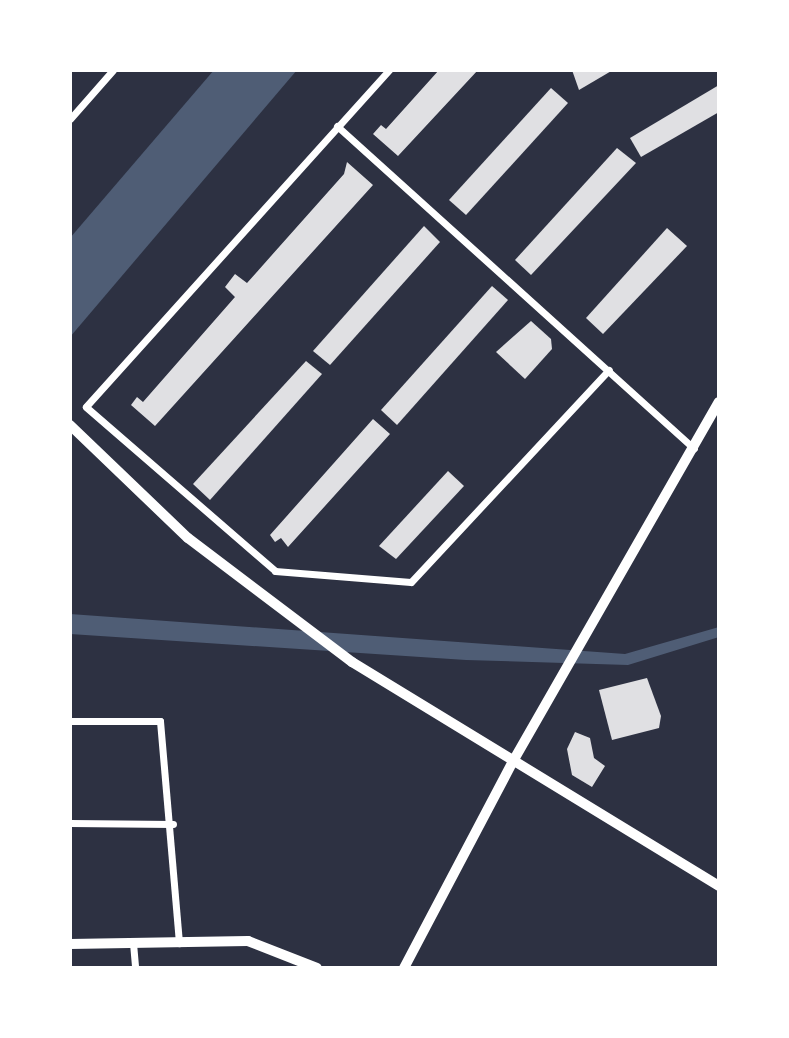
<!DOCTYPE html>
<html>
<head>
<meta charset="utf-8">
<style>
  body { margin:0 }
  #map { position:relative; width:789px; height:1038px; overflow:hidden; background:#2d3142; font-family:Literata,serif }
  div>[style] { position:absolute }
  .water>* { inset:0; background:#4f5d75 }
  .building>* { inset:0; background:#e0e0e3 }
  .minor>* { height:7px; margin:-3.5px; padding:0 3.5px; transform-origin:3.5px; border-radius:3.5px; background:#fff }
  .tertiary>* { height:10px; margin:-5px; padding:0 5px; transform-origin:5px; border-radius:5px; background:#fff }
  span { translate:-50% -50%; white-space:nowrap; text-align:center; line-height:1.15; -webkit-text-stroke:6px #fff; paint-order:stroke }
  .frame { position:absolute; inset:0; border:72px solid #fff; pointer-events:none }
</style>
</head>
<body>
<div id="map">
  <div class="water">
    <div style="clip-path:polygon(214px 70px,297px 70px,70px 337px,70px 238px)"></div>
    <div style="clip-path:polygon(70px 614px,625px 654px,719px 627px,719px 637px,628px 665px,466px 660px,70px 634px)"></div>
  </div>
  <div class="building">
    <div style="clip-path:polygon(439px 70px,478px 70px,398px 156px,373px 134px,381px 125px,386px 129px)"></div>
    <div style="clip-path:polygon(572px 70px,613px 70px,579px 90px)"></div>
    <div style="clip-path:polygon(719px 85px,719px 112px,641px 157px,630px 138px)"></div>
    <div style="clip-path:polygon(551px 88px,568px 103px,466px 215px,449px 200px)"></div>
    <div style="clip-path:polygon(617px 148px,636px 163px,531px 275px,515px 260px)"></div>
    <div style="clip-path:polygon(347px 162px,373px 185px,155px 426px,131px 405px,137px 397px,143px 402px,235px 297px,225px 287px,235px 274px,247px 283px,344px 174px)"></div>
    <div style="clip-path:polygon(424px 226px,440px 242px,330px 365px,313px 351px)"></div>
    <div style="clip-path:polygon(667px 228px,687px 246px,603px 334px,586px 318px)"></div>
    <div style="clip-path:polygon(492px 286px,508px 300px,397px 425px,381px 410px)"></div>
    <div style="clip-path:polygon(531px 321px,551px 339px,552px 349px,525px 379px,496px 352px)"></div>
    <div style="clip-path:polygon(306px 361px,322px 374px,210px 500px,193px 484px)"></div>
    <div style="clip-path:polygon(373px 419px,390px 434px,288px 547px,281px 538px,275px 542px,270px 535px)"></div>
    <div style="clip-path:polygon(448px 471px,464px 486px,396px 559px,379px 546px)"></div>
    <div style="clip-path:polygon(647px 678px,661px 716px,659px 728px,612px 740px,599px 690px)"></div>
    <div style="clip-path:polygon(575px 732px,590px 738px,594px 758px,605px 766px,592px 787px,572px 775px,567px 749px)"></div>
  </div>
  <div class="minor">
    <div style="left:389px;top:70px;width:453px;rotate:132deg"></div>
    <div style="left:86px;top:407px;width:250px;rotate:40.9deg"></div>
    <div style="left:275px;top:571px;width:136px;rotate:4.6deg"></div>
    <div style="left:411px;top:582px;width:290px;rotate:-47deg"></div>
    <div style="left:70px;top:119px;width:65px;rotate:-48.7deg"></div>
    <div style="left:337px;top:126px;width:481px;rotate:42.1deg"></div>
    <div style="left:70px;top:721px;width:90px"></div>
    <div style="left:160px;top:721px;width:223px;rotate:85.1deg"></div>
    <div style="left:70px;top:823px;width:103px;rotate:0.6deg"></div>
    <div style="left:133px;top:943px;width:25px;rotate:85deg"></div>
  </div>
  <div class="tertiary">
    <div style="left:70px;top:425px;width:163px;rotate:43.8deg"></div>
    <div style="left:188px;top:538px;width:206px;rotate:37.1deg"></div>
    <div style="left:352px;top:662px;width:430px;rotate:31.4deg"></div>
    <div style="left:70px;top:944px;width:178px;rotate:-1deg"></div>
    <div style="left:248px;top:941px;width:74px;rotate:21.4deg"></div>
    <div style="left:404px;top:968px;width:232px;rotate:-62.2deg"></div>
    <div style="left:512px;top:763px;width:416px;rotate:-60.2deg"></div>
  </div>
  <div class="frame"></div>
</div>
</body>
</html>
